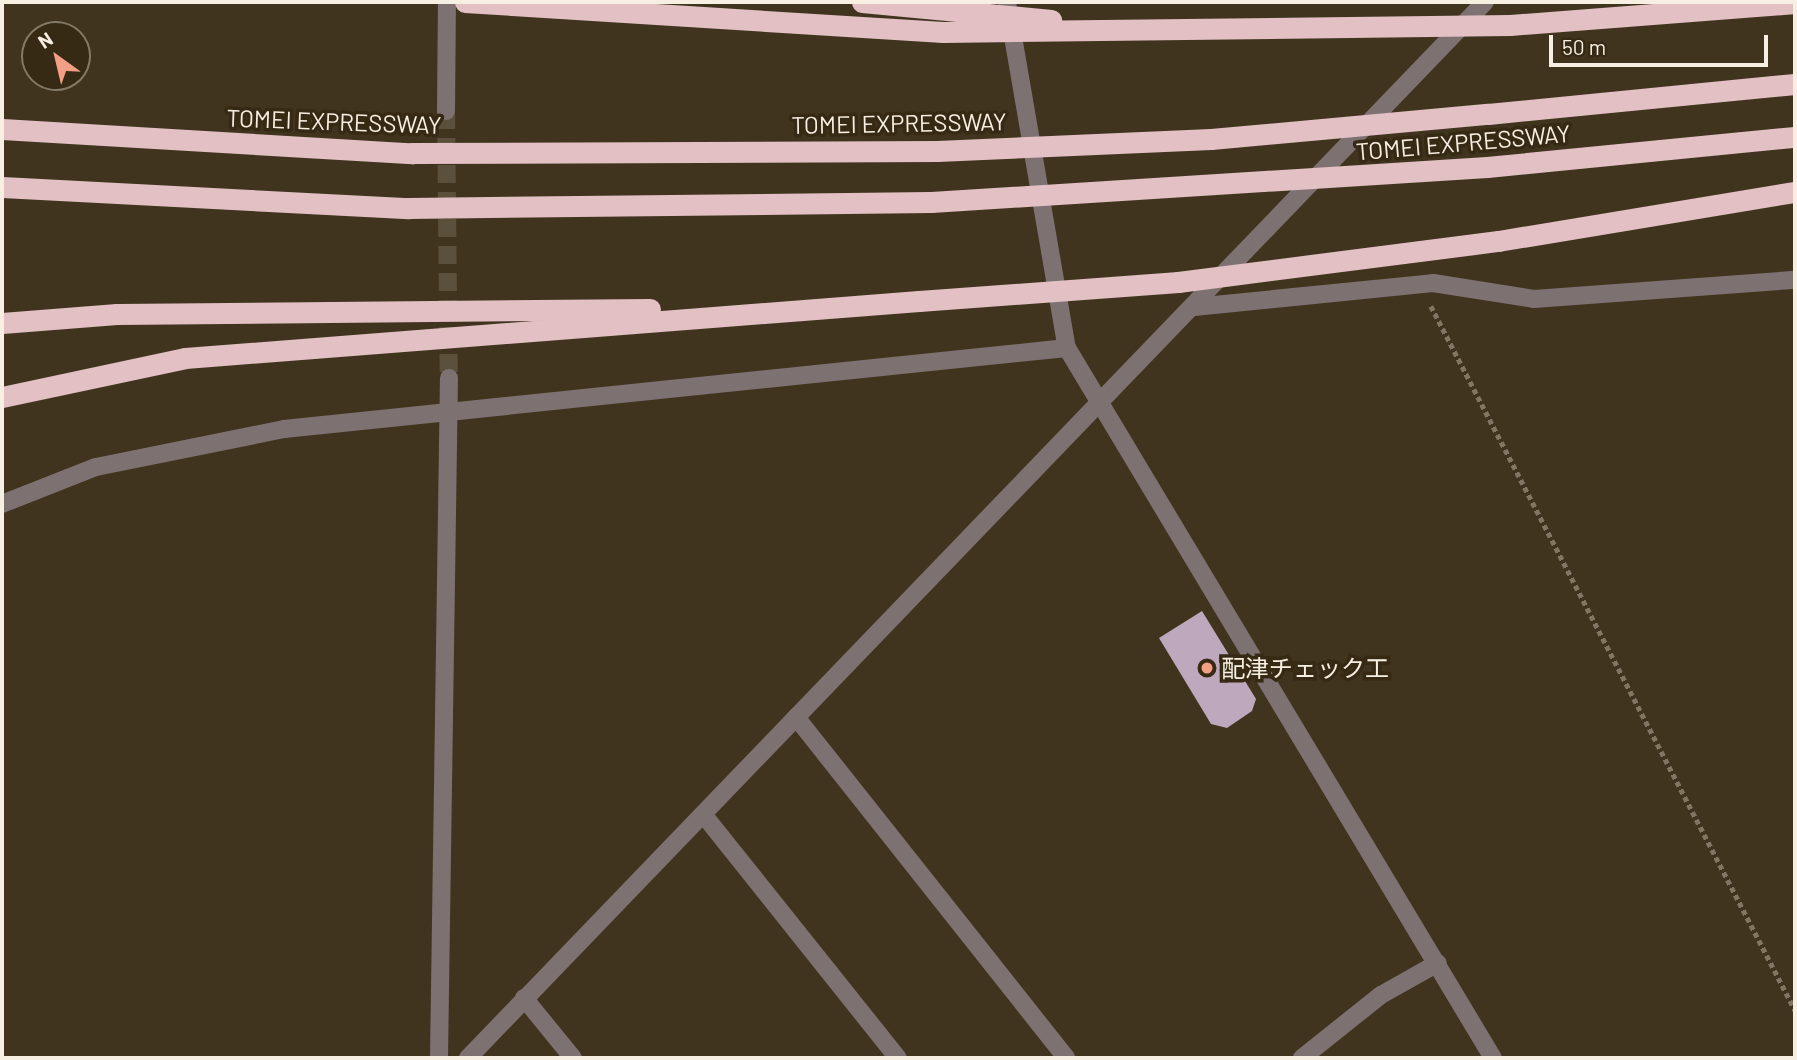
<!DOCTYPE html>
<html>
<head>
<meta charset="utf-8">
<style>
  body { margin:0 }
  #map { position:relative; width:1797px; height:1060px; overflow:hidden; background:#40341f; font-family:Barlow,"Noto Sans JP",sans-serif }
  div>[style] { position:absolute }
  .building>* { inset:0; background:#bea8bd }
  .street-tunnel>* { height:18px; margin-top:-9px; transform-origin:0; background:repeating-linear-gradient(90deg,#5b503c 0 18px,transparent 0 27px) }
  .path>* { height:4.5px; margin-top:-2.25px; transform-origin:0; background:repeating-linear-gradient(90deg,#817664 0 5px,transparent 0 8.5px) }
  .street>* { height:18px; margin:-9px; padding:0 9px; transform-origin:9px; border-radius:9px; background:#7e7172 }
  .highway>* { height:21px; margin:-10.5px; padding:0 10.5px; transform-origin:10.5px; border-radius:10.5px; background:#e2c0c4 }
  .highway-bridge>* { height:21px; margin:-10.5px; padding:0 10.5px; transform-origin:10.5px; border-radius:10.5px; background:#e2c0c4 }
  .dots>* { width:19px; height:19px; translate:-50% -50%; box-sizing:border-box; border:4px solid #362a15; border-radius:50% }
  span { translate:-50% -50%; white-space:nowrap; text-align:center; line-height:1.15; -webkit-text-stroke:7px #362a15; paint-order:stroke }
  .street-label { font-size:24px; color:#f7efe2 }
  .poi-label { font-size:24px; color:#f7efe2 }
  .left { translate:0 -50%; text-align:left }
  .frame { position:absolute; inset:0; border:4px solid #f7efe2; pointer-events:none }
  .north { position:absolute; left:21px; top:21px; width:70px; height:70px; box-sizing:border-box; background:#362a15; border:2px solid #837967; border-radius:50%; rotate:326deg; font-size:19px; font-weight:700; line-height:28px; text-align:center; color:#f7efe2 }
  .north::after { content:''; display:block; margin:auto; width:24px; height:32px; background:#f39f85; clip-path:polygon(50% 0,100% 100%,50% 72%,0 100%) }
  .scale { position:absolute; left:1549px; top:35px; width:219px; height:32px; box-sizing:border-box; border:4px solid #f7efe2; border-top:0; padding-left:9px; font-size:21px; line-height:24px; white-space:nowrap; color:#f7efe2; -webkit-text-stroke:5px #362a15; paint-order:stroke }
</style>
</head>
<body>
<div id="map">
  <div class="building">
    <div style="clip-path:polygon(1202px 611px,1256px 699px,1252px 711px,1227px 728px,1211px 724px,1159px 638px)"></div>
  </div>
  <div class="street-tunnel">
    <div style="left:446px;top:111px;width:267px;rotate:89.4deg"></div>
  </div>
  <div class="path">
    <div style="left:1431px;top:306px;width:793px;rotate:62.66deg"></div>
  </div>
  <div class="street">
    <div style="left:1007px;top:2px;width:351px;rotate:80.2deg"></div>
    <div style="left:1067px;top:348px;width:828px;rotate:59.04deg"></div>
    <div style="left:446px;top:111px;width:109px;rotate:-89.5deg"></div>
    <div style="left:1194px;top:307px;width:240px;rotate:-5.7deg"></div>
    <div style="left:1433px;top:283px;width:102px;rotate:9deg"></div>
    <div style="left:1534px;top:299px;width:262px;rotate:-4.2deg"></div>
    <div style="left:2px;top:504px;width:101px;rotate:-21.5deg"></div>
    <div style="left:96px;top:467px;width:192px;rotate:-11.4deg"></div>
    <div style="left:284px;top:429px;width:787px;rotate:-5.91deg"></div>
    <div style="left:796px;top:717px;width:435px;rotate:51.6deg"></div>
    <div style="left:703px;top:814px;width:312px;rotate:51.4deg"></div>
    <div style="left:524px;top:998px;width:77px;rotate:50.8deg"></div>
    <div style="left:439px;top:1058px;width:680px;rotate:-89.16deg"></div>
    <div style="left:468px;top:1058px;width:1466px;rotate:-46.08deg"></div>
    <div style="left:1302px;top:1058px;width:101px;rotate:-38.6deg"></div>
    <div style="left:1381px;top:995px;width:65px;rotate:-29.3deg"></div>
  </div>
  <div class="highway">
    <div style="left:1510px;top:25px;width:286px;rotate:-4.4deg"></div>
    <div style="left:1488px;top:114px;width:308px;rotate:-5.6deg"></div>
    <div style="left:2px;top:129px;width:411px;rotate:3.4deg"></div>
    <div style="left:412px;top:153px;width:525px;rotate:-0.22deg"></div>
    <div style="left:1487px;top:167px;width:309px;rotate:-5.6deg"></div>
    <div style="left:2px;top:187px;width:407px;rotate:3deg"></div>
    <div style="left:408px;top:208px;width:523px;rotate:-0.66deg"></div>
    <div style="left:1498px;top:241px;width:301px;rotate:-9.4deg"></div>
    <div style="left:2px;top:323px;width:115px;rotate:-4.5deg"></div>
    <div style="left:117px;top:314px;width:533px;rotate:-0.54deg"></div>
    <div style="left:2px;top:397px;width:187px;rotate:-12deg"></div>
    <div style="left:185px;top:358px;width:736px;rotate:-4.44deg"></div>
  </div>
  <div class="highway-bridge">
    <div style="left:465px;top:2px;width:479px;rotate:3.6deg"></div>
    <div style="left:943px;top:32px;width:567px;rotate:-0.71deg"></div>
    <div style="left:862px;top:2px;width:190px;rotate:5.4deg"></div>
    <div style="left:937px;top:151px;width:274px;rotate:-2.5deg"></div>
    <div style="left:1211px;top:139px;width:278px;rotate:-5.2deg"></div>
    <div style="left:931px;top:202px;width:557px;rotate:-3.6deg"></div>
    <div style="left:919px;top:301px;width:260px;rotate:-4.2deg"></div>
    <div style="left:1178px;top:282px;width:323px;rotate:-7.3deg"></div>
  </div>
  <div class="dots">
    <div style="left:1207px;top:668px;background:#f39f85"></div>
  </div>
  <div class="street-label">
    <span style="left:334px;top:121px;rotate:2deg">TOMEI EXPRESSWAY</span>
    <span style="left:899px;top:123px;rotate:-1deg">TOMEI EXPRESSWAY</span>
    <span style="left:1463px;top:142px;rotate:-5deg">TOMEI EXPRESSWAY</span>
  </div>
  <div class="poi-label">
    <span class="left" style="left:1221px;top:668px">配津チェック工</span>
  </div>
  <div class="frame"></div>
  <div class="north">N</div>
  <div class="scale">50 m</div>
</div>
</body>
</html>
